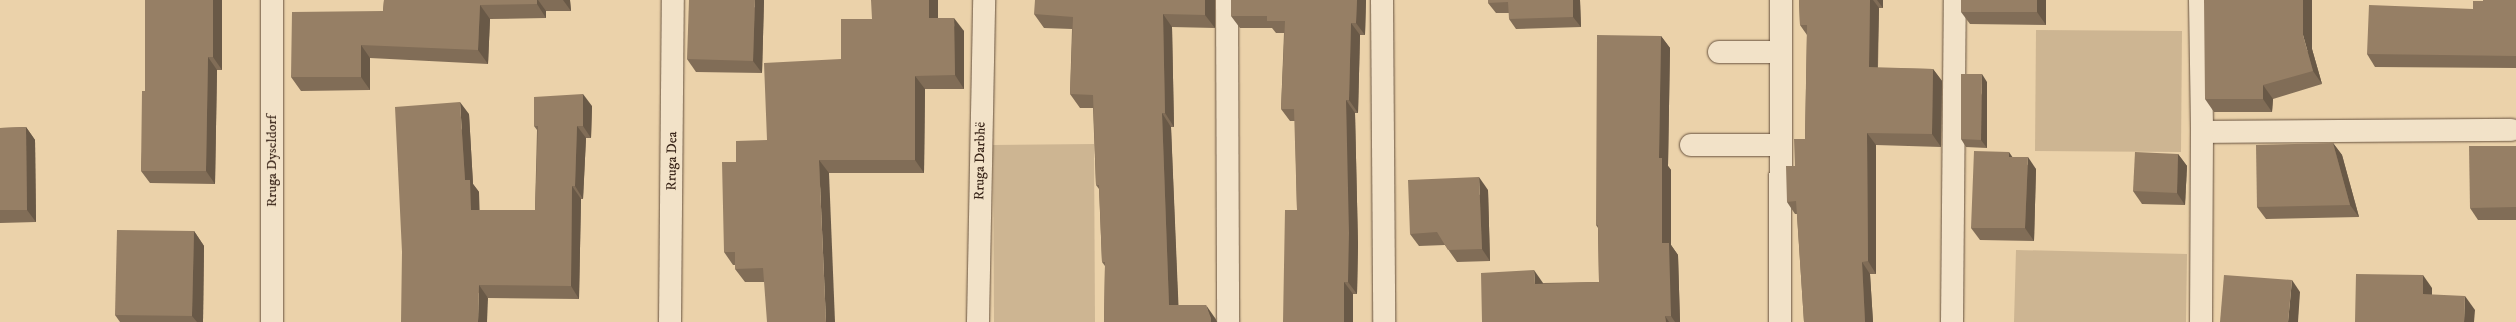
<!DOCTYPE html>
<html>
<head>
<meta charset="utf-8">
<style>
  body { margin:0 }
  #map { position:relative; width:2516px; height:322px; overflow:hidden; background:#ebd2aa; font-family:"IM FELL DW Pica",serif }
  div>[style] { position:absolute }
  .green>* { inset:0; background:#cdb592 }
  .roads { filter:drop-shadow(0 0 1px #66513e) drop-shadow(0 0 1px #66513e) }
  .service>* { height:22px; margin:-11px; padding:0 11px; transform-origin:11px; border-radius:11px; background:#f2e2c8 }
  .minor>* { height:22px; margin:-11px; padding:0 11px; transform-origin:11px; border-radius:11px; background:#f2e2c8 }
  .wall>* { inset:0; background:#816d57 }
  .shaded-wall>* { inset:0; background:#695947 }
  .building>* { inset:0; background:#967f65 }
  span { translate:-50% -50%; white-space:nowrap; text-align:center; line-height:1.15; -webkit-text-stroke:3px #f2e2c8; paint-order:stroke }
  .street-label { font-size:14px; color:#3a261a }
</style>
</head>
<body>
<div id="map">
  <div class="green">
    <div style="clip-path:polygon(2036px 30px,2182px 31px,2181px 152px,2035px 151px)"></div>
    <div style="clip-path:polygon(1094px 144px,1095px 322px,994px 322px,993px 145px)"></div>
    <div style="clip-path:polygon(2016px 250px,2187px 254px,2186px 322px,2014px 322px)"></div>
  </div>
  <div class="roads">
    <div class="service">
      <div style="left:1719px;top:52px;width:62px"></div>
      <div style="left:2202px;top:132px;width:309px;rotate:-0.4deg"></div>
      <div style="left:1691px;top:145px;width:90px"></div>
    </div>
    <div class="minor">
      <div style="left:1227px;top:0;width:322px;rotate:89.8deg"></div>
      <div style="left:1382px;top:0;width:322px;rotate:89.6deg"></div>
      <div style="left:2200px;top:0;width:132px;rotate:89.1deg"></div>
      <div style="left:2202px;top:132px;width:190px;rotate:90.3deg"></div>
      <div style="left:272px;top:322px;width:322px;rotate:-90deg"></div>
      <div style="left:670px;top:322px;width:322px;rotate:-89.5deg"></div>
      <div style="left:978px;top:322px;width:322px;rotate:-88.9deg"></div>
      <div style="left:1780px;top:322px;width:322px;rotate:-89.8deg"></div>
      <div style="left:1952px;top:322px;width:322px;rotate:-89.5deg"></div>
    </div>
  </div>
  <div class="wall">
    <div style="clip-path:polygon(145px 0,222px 0,222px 70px,217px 70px,215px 184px,150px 183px,141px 171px,145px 91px)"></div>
    <div style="clip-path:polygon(384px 0,570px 0,571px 11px,546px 11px,546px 18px,490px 19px,488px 64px,370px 58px,370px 90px,301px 91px,291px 77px,383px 11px)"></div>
    <div style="clip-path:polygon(764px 0,762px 73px,696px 72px,687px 59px)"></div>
    <div style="clip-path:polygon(1215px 0,1215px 28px,1172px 27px,1174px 127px,1171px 127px,1178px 305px,1215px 318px,1217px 322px,1104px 322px,1105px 266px,1102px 262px,1099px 189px,1096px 185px,1093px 108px,1080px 108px,1070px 94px,1072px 29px,1044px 28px,1034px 14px)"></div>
    <div style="clip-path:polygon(1231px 0,1366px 0,1365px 35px,1360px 35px,1358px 113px,1355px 113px,1358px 245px,1357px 294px,1353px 294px,1353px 322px,1297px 210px,1295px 121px,1290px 121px,1281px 109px,1284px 33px,1276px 33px,1272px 28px,1240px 28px,1231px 16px)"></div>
    <div style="clip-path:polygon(1488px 0,1580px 0,1581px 27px,1516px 29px,1509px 19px,1509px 13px,1496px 13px,1488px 3px)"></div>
    <div style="clip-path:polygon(1799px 0,1883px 0,1883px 8px,1879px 8px,1878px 68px,1933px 69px,1942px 81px,1941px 147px,1876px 145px,1876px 274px,1870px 274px,1873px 322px,1804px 322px,1797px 214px,1795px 214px,1787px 202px,1795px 166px,1805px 139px,1807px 35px,1800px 25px)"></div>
    <div style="clip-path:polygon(2046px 0,2046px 25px,1970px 24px,1961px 12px)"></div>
    <div style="clip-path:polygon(2516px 0,2516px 68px,2375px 67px,2367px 54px)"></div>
    <div style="clip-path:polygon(938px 18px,964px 31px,964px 89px,925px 89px,924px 173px,829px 173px,764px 282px,745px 282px,735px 269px,735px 265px,733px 265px,724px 252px,736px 162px,767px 140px,841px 59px,872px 19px)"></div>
    <div style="clip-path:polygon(1661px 36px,1670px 48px,1668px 166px,1671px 170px,1671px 245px,1678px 255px,1680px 322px,1482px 322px,1543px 283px,1599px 282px,1598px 228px,1596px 225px)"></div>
    <div style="clip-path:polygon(2312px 49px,2322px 84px,2273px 99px,2272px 112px,2214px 112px,2205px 99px)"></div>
    <div style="clip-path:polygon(1987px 82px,1987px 148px,1966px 147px,1961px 139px)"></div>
    <div style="clip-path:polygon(592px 106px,591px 138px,586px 138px,583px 199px,581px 199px,579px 299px,488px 298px,402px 252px,469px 114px,473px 184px,479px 192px,479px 210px,535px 210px,537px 130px,534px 126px)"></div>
    <div style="clip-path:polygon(26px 127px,35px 140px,36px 222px,0 223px,0 128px)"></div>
    <div style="clip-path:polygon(2333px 143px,2342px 155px,2359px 217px,2266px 219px,2257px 207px)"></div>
    <div style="clip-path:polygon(2516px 146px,2516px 220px,2478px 220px,2470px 208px)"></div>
    <div style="clip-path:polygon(2178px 154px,2187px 166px,2185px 205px,2142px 204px,2133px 191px)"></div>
    <div style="clip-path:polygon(2012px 157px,2036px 169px,2034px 241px,1980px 240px,1971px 228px)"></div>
    <div style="clip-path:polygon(1488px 190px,1490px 261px,1457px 262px,1445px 245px,1419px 246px,1410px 234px)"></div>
    <div style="clip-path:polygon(194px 231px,204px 246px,203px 322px,120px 322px,115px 315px)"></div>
  </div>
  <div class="shaded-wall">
    <div style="clip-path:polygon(213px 0,222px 0,222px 70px,213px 57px)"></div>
    <div style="clip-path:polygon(537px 0,538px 0,546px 11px,546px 18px,537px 4px)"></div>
    <div style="clip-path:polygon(563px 0,570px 0,571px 11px)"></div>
    <div style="clip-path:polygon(755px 0,764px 0,762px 73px,753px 61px)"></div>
    <div style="clip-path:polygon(929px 0,938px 0,938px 32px,929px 18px)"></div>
    <div style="clip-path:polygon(1205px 0,1215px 0,1215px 28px,1205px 15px)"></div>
    <div style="clip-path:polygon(1357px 0,1366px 0,1365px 35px,1356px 23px)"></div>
    <div style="clip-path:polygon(1573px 0,1580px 0,1581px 27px,1573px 17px)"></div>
    <div style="clip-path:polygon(1870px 0,1873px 0,1879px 8px,1877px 80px,1869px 67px)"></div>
    <div style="clip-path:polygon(1877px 0,1883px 0,1883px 8px)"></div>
    <div style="clip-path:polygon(2037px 0,2046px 0,2046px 25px,2037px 12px)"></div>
    <div style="clip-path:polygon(2303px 0,2312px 0,2312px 49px,2322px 84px,2313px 71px,2303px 35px)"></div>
    <div style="clip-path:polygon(480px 5px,490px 19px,488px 64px,478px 50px)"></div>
    <div style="clip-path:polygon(1163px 14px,1172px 27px,1174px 127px,1165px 113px)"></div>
    <div style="clip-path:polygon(954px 18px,964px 31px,964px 89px,955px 75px)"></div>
    <div style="clip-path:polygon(1351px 23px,1360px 35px,1358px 113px,1349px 100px)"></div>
    <div style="clip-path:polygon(1661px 36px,1670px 48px,1668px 166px,1671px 170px,1671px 245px,1678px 255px,1680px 322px,1675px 322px,1671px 316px,1662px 243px,1659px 158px)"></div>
    <div style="clip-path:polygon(361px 45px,370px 58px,370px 90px,361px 77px)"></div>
    <div style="clip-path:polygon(208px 57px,217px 70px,215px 184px,206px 171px)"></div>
    <div style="clip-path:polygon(1933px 69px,1942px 81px,1941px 147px,1932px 134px)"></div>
    <div style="clip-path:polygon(1982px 74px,1987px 82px,1987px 148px,1981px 140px)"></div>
    <div style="clip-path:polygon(915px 76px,925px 89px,924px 173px,915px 160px)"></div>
    <div style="clip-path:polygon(2263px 85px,2273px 99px,2272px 112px,2263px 99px)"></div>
    <div style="clip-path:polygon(583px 94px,592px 106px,591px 138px,583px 126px)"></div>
    <div style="clip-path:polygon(1346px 100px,1355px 113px,1358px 245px,1357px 294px,1348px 282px)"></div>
    <div style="clip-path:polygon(460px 102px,469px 114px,473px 184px,479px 192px,480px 223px,471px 210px,465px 180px)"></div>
    <div style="clip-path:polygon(1162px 113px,1171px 127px,1179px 318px,1169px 305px)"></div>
    <div style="clip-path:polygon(577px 126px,586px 138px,583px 199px,575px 186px)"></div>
    <div style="clip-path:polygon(26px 127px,35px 140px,36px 222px,27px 210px)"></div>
    <div style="clip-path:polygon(1867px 133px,1876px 145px,1876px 274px,1868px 261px)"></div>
    <div style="clip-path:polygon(2333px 143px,2342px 155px,2359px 217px,2350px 205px)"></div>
    <div style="clip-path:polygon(2009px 152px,2018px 165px,2009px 157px)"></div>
    <div style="clip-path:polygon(2178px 154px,2187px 166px,2185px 205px,2177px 193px)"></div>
    <div style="clip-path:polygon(2028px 157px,2036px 169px,2034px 241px,2025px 228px)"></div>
    <div style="clip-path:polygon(819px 160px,829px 173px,835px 322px,826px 322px)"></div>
    <div style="clip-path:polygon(1479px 177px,1488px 190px,1490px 261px,1482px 249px)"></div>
    <div style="clip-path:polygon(572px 186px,581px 199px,579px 299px,571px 286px)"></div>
    <div style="clip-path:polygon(194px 231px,204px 246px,203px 322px,197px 322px,192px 316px)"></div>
    <div style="clip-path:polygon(1862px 262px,1870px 274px,1873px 322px,1865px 322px)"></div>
    <div style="clip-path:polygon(1534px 270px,1543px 283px,1543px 296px,1535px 284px)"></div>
    <div style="clip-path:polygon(2423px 275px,2432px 288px,2432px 307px,2423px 294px)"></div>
    <div style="clip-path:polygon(2292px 280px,2300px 292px,2298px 322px,2288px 322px)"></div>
    <div style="clip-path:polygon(1344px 282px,1353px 294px,1353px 322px,1344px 322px)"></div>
    <div style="clip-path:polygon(479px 285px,488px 298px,487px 322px,478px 322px)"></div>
    <div style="clip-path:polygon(2465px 296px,2475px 310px,2474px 322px,2464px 322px)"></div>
    <div style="clip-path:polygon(1206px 305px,1215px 318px,1217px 322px,1211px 322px)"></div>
    <div style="clip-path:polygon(1665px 316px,1669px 322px,1666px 322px)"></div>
  </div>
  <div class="building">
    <div style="clip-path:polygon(145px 0,213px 0,213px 57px,208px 57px,206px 171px,141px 171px,142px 91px,145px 91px)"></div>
    <div style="clip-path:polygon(384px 0,537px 0,537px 4px,480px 5px,478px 50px,361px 45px,361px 77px,291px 77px,292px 12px,383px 11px)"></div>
    <div style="clip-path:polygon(689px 0,755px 0,753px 61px,687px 59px)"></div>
    <div style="clip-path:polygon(871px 0,929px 0,929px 18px,954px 18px,955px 75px,915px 76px,915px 160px,819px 160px,826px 322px,767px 322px,763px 268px,735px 269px,735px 252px,724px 252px,722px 162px,736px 162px,736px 141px,767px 140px,764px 63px,841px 59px,841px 19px,872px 19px)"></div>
    <div style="clip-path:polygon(1035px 0,1205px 0,1205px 15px,1163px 14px,1165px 113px,1162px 113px,1169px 305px,1206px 305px,1211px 318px,1211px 322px,1104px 322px,1105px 262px,1102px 262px,1099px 185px,1096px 185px,1093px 95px,1070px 94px,1073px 17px,1034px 14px)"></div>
    <div style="clip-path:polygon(1231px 0,1357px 0,1356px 23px,1351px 23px,1349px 100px,1346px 100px,1349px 233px,1348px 282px,1344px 282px,1344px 322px,1283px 322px,1285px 210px,1297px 210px,1294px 109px,1281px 109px,1285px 21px,1267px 21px,1267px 16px,1231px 16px)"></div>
    <div style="clip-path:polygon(1488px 0,1573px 0,1573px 17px,1509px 19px,1508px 2px,1488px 3px)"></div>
    <div style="clip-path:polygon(1799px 0,1870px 0,1869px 67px,1933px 69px,1932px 134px,1867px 133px,1868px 261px,1862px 262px,1865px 322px,1804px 322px,1796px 201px,1787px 202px,1786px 166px,1795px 166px,1794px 139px,1805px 139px,1807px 25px,1800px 25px)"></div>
    <div style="clip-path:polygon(1961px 0,2037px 0,2037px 12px,1961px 12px)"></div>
    <div style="clip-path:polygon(2204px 0,2303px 0,2303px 35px,2313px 71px,2263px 85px,2263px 99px,2205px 99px)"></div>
    <div style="clip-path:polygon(2483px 0,2516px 0,2516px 56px,2367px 54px,2369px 5px,2473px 9px,2473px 1px,2483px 1px)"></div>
    <div style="clip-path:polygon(1597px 35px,1661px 36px,1659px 158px,1662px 158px,1662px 243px,1669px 243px,1671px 316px,1665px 316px,1666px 322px,1482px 322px,1481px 273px,1534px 270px,1535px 284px,1599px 282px,1598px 225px,1596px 225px)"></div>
    <div style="clip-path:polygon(1961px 74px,1982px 74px,1981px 140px,1961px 139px)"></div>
    <div style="clip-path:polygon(583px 94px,583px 126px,577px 126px,575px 186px,572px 186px,571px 286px,479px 285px,478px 322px,401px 322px,402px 252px,395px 107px,460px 102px,465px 180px,470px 180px,471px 210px,535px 210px,538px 126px,534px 126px,534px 97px)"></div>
    <div style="clip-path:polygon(26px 127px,27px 210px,0 210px,0 128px)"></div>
    <div style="clip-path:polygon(2333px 143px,2350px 205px,2257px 207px,2256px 145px)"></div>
    <div style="clip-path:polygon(2469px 146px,2516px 146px,2516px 207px,2470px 208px)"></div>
    <div style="clip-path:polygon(1974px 151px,2009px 152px,2009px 157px,2028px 157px,2025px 228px,1971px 228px)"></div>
    <div style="clip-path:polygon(2135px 152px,2178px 154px,2177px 193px,2133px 191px)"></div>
    <div style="clip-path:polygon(1479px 177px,1482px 249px,1448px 250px,1437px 232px,1410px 234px,1408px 180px)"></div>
    <div style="clip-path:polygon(117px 230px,194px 231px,192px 316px,115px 315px)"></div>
    <div style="clip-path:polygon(2356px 274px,2423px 275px,2423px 294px,2465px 296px,2464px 322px,2355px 322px)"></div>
    <div style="clip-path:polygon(2224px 275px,2292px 280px,2288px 322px,2220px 322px)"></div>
  </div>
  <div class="street-label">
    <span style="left:272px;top:161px;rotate:-90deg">Rruga Dyseldorf</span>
    <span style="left:672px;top:161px;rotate:-89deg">Rruga Dea</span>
    <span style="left:980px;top:161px;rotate:-89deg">Rruga Darbhë</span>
  </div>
</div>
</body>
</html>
